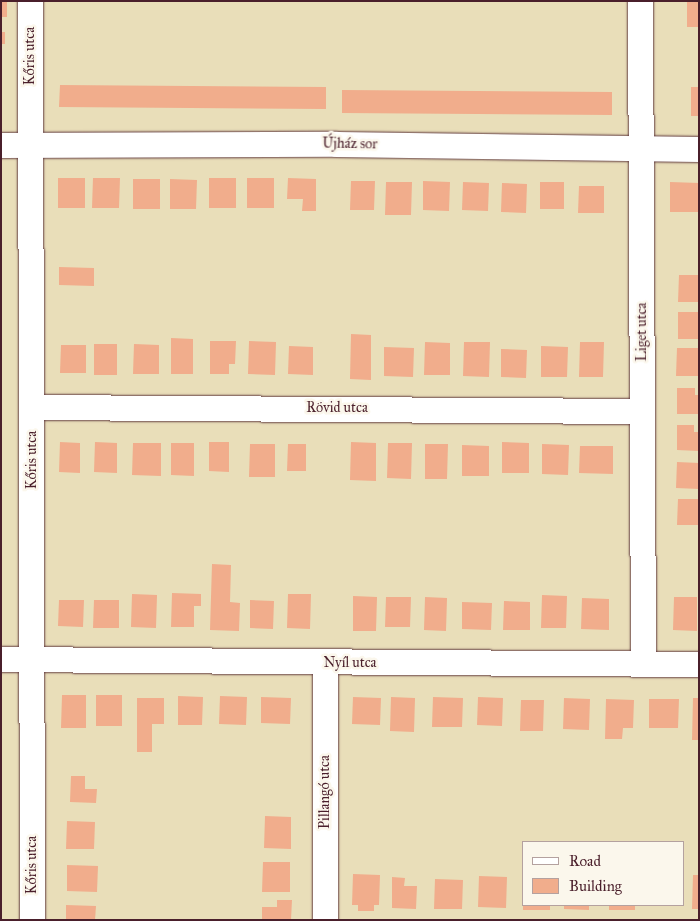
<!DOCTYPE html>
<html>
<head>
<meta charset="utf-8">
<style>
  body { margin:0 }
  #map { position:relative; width:700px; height:921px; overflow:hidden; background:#e9deb9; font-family:"IM FELL Great Primer",serif }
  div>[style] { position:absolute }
  .building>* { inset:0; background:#f1ad8c }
  .roads { filter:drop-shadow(0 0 1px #623c40) drop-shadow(0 0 1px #623c40) }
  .minor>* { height:25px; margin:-12.5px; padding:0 12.5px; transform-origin:12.5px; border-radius:12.5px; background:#fff }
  span { translate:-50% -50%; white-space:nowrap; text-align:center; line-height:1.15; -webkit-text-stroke:5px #fbf7ec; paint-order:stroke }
  .street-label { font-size:14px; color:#4a1f2b }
  .frame { position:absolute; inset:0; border:2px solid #4a1f2b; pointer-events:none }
  .legend { position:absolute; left:522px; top:841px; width:162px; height:65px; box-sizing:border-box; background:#fbf7ec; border:1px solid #b4a19f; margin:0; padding:6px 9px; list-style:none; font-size:15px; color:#4a1f2b }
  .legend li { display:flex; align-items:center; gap:10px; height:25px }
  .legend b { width:25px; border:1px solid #b4a19f }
</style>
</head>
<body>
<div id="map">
  <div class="building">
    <div style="clip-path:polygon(1px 1px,7px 1px,7px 17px,1px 17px)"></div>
    <div style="clip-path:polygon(687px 1px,699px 1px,699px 27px,687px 27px)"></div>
    <div style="clip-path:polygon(1px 32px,5px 32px,5px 44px,1px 44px)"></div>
    <div style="clip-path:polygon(60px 85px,326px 87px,326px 109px,59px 107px)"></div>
    <div style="clip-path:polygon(691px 87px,699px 87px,699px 116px,691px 116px)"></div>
    <div style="clip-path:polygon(342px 90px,612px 92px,612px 115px,342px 113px)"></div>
    <div style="clip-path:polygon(58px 178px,85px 178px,85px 208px,58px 208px)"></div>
    <div style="clip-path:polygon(93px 178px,120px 178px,119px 208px,92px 208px)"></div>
    <div style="clip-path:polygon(209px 178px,236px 178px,236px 208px,209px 208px)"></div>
    <div style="clip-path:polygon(247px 178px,274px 178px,274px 208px,247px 208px)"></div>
    <div style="clip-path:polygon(288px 178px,316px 179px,316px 211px,302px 211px,303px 199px,287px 199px)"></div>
    <div style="clip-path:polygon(133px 179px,160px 179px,160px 209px,133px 209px)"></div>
    <div style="clip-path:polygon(170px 179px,197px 180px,196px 209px,170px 209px)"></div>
    <div style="clip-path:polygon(351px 181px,375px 181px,374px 210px,350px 210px)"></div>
    <div style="clip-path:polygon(423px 181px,450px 182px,449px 211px,423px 210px)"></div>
    <div style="clip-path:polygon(386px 182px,412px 182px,411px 215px,385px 215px)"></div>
    <div style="clip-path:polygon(463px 182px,489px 183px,488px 211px,462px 210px)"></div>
    <div style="clip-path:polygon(540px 182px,564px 182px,564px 209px,540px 209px)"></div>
    <div style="clip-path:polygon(670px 182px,699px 183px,699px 212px,670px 212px)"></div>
    <div style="clip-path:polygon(502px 183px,527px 184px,526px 213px,501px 212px)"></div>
    <div style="clip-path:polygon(579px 186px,604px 186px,604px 213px,578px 213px)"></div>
    <div style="clip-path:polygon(59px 267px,94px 268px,94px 286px,59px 285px)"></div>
    <div style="clip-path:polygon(679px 275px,699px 275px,699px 302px,678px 302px)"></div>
    <div style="clip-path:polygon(678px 312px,699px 312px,699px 339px,678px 339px)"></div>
    <div style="clip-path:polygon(351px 334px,371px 335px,371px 380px,350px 379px)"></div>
    <div style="clip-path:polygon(171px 338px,193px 339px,193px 374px,171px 374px)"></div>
    <div style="clip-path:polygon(210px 341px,236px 341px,235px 364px,229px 364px,229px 374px,210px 374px)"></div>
    <div style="clip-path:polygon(249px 341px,276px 342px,275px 375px,248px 374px)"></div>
    <div style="clip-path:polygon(425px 342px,450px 343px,450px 375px,424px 375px)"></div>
    <div style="clip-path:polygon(464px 342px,490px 342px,489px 377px,463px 376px)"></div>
    <div style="clip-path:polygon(580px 342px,604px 342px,603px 377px,579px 377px)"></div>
    <div style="clip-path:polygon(94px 344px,117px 344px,117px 375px,94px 375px)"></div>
    <div style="clip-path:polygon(134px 344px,159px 345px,159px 374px,133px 374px)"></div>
    <div style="clip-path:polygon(61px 345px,86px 345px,86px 373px,60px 373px)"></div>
    <div style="clip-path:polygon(289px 346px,313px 347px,313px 375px,288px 374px)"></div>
    <div style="clip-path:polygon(541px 346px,568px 347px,567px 377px,541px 377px)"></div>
    <div style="clip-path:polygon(384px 347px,414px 348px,413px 377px,384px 376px)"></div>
    <div style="clip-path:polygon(677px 348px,699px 348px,699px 376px,676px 376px)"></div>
    <div style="clip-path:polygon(501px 349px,527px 350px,526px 378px,501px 377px)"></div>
    <div style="clip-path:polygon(677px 388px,695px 388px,695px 395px,699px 395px,699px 414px,677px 414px)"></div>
    <div style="clip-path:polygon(677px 425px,694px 425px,694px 432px,699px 432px,699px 451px,677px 450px)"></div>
    <div style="clip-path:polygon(60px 442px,80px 443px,80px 473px,59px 472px)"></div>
    <div style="clip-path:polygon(95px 442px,117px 443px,117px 473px,94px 472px)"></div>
    <div style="clip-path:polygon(209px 442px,229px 442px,229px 472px,209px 471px)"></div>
    <div style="clip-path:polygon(351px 442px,376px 443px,376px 481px,350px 480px)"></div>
    <div style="clip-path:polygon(502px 442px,529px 443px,529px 473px,502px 473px)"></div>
    <div style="clip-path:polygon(133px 443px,161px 443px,161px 476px,132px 475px)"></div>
    <div style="clip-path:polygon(171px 443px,194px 443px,194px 476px,171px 475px)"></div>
    <div style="clip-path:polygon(388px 443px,412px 443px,411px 479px,387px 478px)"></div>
    <div style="clip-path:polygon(250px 444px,275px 444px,275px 477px,249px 477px)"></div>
    <div style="clip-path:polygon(288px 444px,306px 444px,306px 471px,287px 471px)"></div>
    <div style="clip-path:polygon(425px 444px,448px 444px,447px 479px,425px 479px)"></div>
    <div style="clip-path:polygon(542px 444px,569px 445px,568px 475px,542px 474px)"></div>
    <div style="clip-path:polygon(462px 445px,489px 446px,489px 476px,462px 476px)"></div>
    <div style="clip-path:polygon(580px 446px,613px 446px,613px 474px,579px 473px)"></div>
    <div style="clip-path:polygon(677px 462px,699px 463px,699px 489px,676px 488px)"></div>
    <div style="clip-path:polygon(678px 499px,699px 499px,699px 525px,677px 525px)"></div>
    <div style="clip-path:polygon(212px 564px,231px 565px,230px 602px,240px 603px,239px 631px,210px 630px)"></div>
    <div style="clip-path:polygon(172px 593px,201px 594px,201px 606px,194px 606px,194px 627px,171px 627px)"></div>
    <div style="clip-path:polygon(132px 594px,157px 595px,156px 628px,131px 627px)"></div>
    <div style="clip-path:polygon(288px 594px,311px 594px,310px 629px,287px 628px)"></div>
    <div style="clip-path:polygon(542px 595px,567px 596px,566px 628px,541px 628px)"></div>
    <div style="clip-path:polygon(353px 596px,377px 597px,376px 631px,353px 631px)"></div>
    <div style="clip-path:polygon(386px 597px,411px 597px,410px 627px,385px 627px)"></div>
    <div style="clip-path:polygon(425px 597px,447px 598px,446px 631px,424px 630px)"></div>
    <div style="clip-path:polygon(674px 597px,697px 597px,697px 631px,673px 630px)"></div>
    <div style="clip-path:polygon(582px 598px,609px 599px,609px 630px,581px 629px)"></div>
    <div style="clip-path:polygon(59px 600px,84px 600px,83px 627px,58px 626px)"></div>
    <div style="clip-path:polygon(94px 600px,119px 600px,119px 628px,93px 628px)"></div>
    <div style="clip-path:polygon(250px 600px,274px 601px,273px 629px,250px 628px)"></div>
    <div style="clip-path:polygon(504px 601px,530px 602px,530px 630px,503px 630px)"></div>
    <div style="clip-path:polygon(462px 602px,492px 603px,491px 630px,462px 629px)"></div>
    <div style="clip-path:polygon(62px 695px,86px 695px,86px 728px,61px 728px)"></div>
    <div style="clip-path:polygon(96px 695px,122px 695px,122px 726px,96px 726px)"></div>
    <div style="clip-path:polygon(178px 696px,203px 697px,202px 725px,178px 725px)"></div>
    <div style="clip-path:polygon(220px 696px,247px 697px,246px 725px,219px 724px)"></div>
    <div style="clip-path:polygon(261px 697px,291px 698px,290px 724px,261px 723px)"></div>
    <div style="clip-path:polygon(353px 697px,381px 698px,380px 725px,352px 724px)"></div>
    <div style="clip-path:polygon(391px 697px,415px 698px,414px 732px,390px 731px)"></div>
    <div style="clip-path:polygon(433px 697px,463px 698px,462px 727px,432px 727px)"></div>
    <div style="clip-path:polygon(478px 697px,503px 698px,502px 726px,477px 725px)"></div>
    <div style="clip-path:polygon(137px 698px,164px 698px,164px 724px,152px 724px,152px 752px,137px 752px)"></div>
    <div style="clip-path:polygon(564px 698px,590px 699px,589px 730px,563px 729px)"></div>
    <div style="clip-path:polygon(693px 698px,699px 698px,699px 740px,692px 740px)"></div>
    <div style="clip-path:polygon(606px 699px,634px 700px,633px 728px,623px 728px,622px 739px,605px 739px)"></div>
    <div style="clip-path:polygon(649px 699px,679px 699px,678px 728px,649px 728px)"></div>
    <div style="clip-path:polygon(521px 700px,544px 700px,543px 731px,520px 731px)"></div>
    <div style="clip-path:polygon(71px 776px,85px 776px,85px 789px,97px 789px,96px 803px,70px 802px)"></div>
    <div style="clip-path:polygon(265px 816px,291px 817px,291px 849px,264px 848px)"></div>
    <div style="clip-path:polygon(67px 821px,95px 822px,94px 849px,66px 849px)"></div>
    <div style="clip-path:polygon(263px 862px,290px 862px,290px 892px,262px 892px)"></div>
    <div style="clip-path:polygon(67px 865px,98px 866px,97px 892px,67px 891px)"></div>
    <div style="clip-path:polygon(353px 874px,380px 875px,379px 905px,374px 905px,374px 911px,358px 911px,358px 905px,352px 905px)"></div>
    <div style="clip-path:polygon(693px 875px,699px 875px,699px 909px,692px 909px)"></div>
    <div style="clip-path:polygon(479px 876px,507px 877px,506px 908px,478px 907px)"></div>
    <div style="clip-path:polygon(392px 877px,405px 878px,404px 886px,417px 886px,416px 909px,392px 908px)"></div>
    <div style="clip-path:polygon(435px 879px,463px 880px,462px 909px,434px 909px)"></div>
    <div style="clip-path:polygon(277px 900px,292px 900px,291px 920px,262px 920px,262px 907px,277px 907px)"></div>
    <div style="clip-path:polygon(66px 905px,96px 906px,95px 920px,66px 920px)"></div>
    <div style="clip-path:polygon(523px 905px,550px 905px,550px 910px,523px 910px)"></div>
    <div style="clip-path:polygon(564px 905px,589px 905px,589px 910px,564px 909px)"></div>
    <div style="clip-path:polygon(609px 905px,635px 905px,635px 910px,609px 910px)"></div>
  </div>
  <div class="roads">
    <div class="minor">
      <div style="left:30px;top:1px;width:919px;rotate:89.88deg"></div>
      <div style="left:640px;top:1px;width:662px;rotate:89.74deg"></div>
      <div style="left:1px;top:145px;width:335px;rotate:-0.2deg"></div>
      <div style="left:336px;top:144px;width:363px;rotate:0.8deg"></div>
      <div style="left:33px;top:407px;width:609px;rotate:0.38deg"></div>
      <div style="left:1px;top:659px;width:698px;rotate:0.41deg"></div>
      <div style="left:325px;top:920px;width:257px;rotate:-90deg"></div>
    </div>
  </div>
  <div class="street-label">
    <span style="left:30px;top:56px;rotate:-90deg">Kőris utca</span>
    <span style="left:350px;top:144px;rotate:1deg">Újház sor</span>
    <span style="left:642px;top:332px;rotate:-90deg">Liget utca</span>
    <span style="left:337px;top:408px">Rövid utca</span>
    <span style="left:32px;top:460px;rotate:-90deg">Kőris utca</span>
    <span style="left:350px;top:663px">Nyíl utca</span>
    <span style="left:325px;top:792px;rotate:-90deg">Pillangó utca</span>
    <span style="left:32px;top:865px;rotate:-90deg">Kőris utca</span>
  </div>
  <div class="frame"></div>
  <ul class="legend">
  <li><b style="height:6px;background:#fff"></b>Road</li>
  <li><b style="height:14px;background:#f1ad8c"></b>Building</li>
  </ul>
</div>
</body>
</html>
